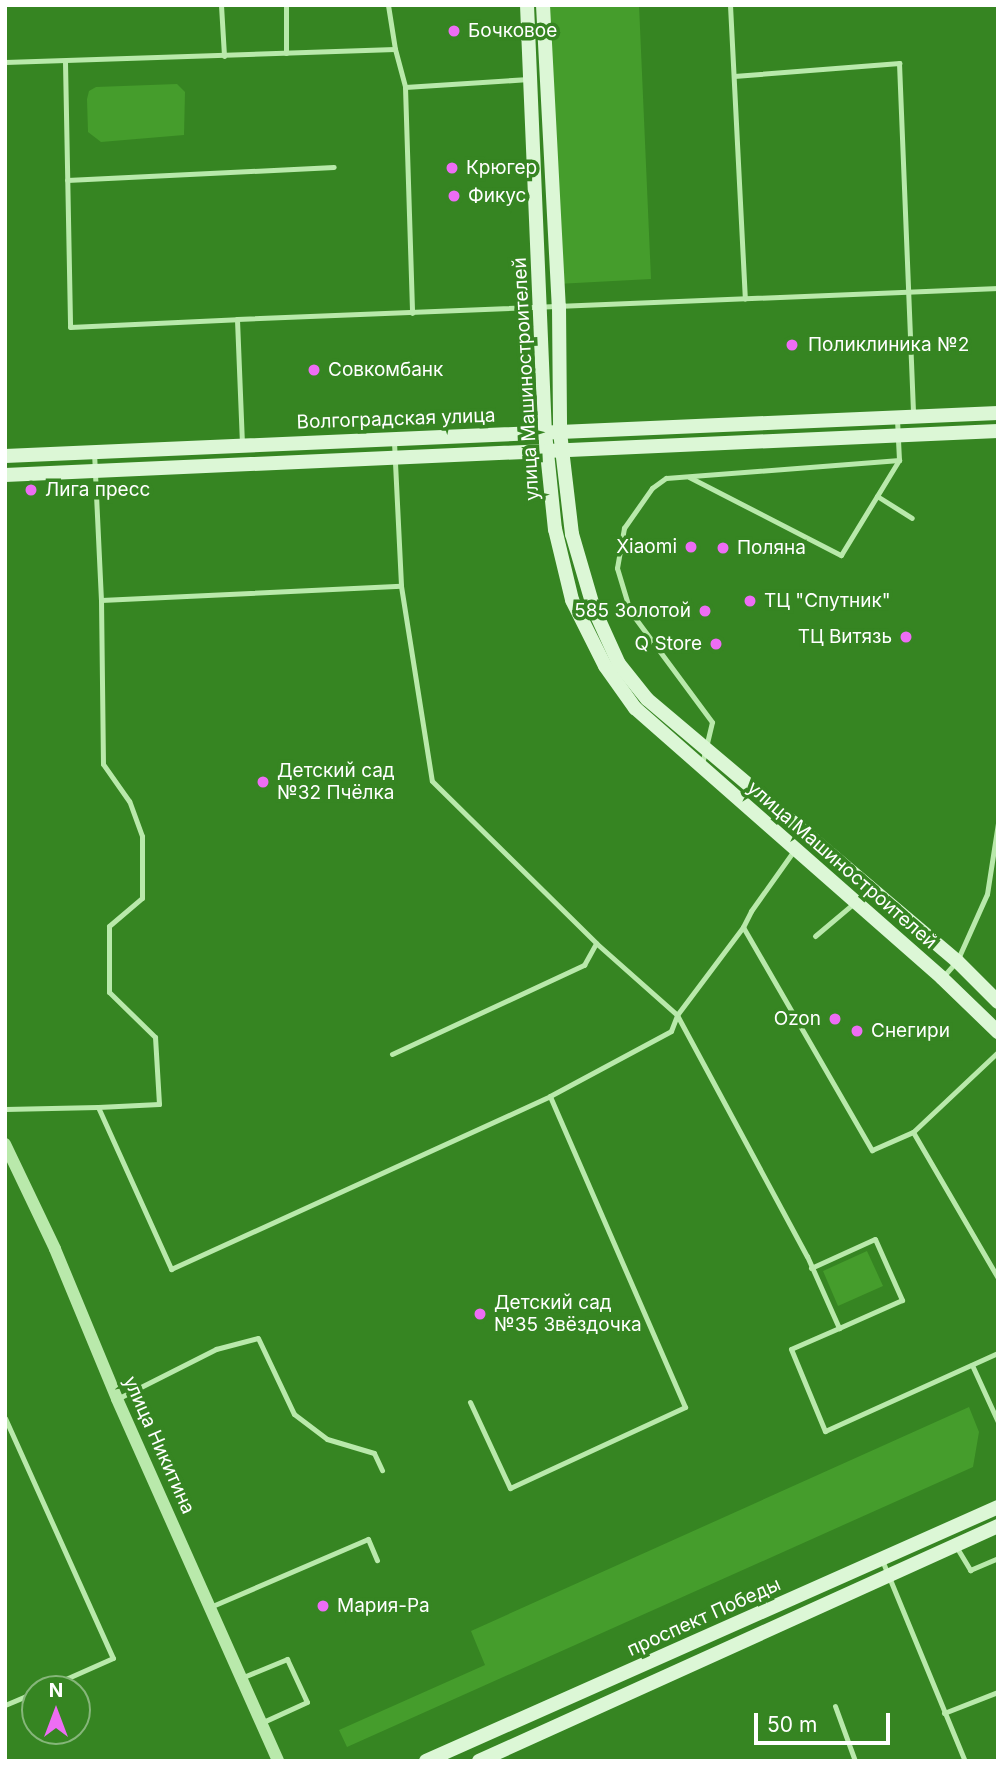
<!DOCTYPE html>
<html>
<head>
<meta charset="utf-8">
<style>
  body { margin:0 }
  #map { position:relative; width:1003px; height:1766px; overflow:hidden; background:#368522; font-family:Inter,sans-serif }
  div>[style] { position:absolute }
  .green>* { inset:0; background:#459d2c }
  .service>* { height:5px; margin:-2.5px; padding:0 2.5px; transform-origin:2.5px; border-radius:2.5px; background:#b9e9ab }
  .tertiary>* { height:12px; margin:-6px; padding:0 6px; transform-origin:6px; border-radius:6px; background:#b9e9ab }
  .secondary>* { height:14px; margin:-7px; padding:0 7px; transform-origin:7px; border-radius:7px; background:#dcf7d6 }
  .dots>* { width:19px; height:19px; translate:-50% -50%; box-sizing:border-box; border:4px solid #368522; border-radius:50% }
  span { translate:-50% -50%; white-space:nowrap; text-align:center; line-height:1.15; -webkit-text-stroke:7px #368522; paint-order:stroke }
  .poi-label { font-size:19px; color:#fff }
  .left { translate:0 -50%; text-align:left }
  .right { translate:-100% -50%; text-align:right }
  .street-label { font-size:19px; color:#fff }
  .frame { position:absolute; inset:0; border:7px solid #fff; pointer-events:none }
  .north { position:absolute; left:21px; top:1675px; width:70px; height:70px; box-sizing:border-box; background:#368522; border:2px solid #86b67a; border-radius:50%; rotate:0deg; font-size:19px; font-weight:700; line-height:28px; text-align:center; color:#fff }
  .north::after { content:''; display:block; margin:auto; width:24px; height:32px; background:#ed6df4; clip-path:polygon(50% 0,100% 100%,50% 72%,0 100%) }
  .scale { position:absolute; left:754px; top:1713px; width:136px; height:32px; box-sizing:border-box; border:4px solid #fff; border-top:0; padding-left:9px; font-size:21px; line-height:24px; white-space:nowrap; color:#fff; -webkit-text-stroke:5px #368522; paint-order:stroke }
</style>
</head>
<body>
<div id="map">
  <div class="green">
    <div style="clip-path:polygon(544px 5px,639px 5px,651px 279px,557px 284px)"></div>
    <div style="clip-path:polygon(177px 84px,185px 92px,184px 135px,101px 142px,88px 132px,87px 99px,89px 91px,96px 87px)"></div>
    <div style="clip-path:polygon(867px 1251px,883px 1286px,838px 1306px,823px 1271px)"></div>
    <div style="clip-path:polygon(969px 1407px,979px 1432px,973px 1467px,347px 1747px,339px 1730px,485px 1665px,471px 1631px)"></div>
  </div>
  <div class="service">
    <div style="left:221px;top:5px;width:51px;rotate:86.6deg"></div>
    <div style="left:286px;top:5px;width:48px;rotate:90deg"></div>
    <div style="left:388px;top:5px;width:45px;rotate:81deg"></div>
    <div style="left:730px;top:5px;width:294px;rotate:87.1deg"></div>
    <div style="left:5px;top:62px;width:390px;rotate:-1.9deg"></div>
    <div style="left:395px;top:49px;width:39px;rotate:75deg"></div>
    <div style="left:405px;top:87px;width:124px;rotate:-3.7deg"></div>
    <div style="left:65px;top:62px;width:265px;rotate:88.9deg"></div>
    <div style="left:70px;top:327px;width:167px;rotate:-2.7deg"></div>
    <div style="left:734px;top:76px;width:166px;rotate:-4.5deg"></div>
    <div style="left:899px;top:63px;width:353px;rotate:87.7deg"></div>
    <div style="left:405px;top:87px;width:226px;rotate:88.2deg"></div>
    <div style="left:67px;top:180px;width:267px;rotate:-2.8deg"></div>
    <div style="left:394px;top:442px;width:144px;rotate:87.2deg"></div>
    <div style="left:401px;top:586px;width:197px;rotate:81deg"></div>
    <div style="left:432px;top:781px;width:231px;rotate:44.6deg"></div>
    <div style="left:596px;top:943px;width:108px;rotate:41.6deg"></div>
    <div style="left:677px;top:1015px;width:274px;rotate:61.7deg"></div>
    <div style="left:807px;top:1256px;width:79px;rotate:66deg"></div>
    <div style="left:839px;top:1328px;width:52px;rotate:156.4deg"></div>
    <div style="left:791px;top:1349px;width:89px;rotate:67.5deg"></div>
    <div style="left:825px;top:1431px;width:190px;rotate:-24.3deg"></div>
    <div style="left:242px;top:444px;width:125px;rotate:-92.3deg"></div>
    <div style="left:237px;top:319px;width:762px;rotate:-2.33deg"></div>
    <div style="left:94px;top:452px;width:148px;rotate:87.3deg"></div>
    <div style="left:101px;top:600px;width:300px;rotate:-2.7deg"></div>
    <div style="left:689px;top:477px;width:171px;rotate:27.2deg"></div>
    <div style="left:841px;top:555px;width:111px;rotate:-58.6deg"></div>
    <div style="left:899px;top:460px;width:41px;rotate:-92.8deg"></div>
    <div style="left:877px;top:496px;width:41px;rotate:32.2deg"></div>
    <div style="left:702px;top:764px;width:43px;rotate:-76.6deg"></div>
    <div style="left:712px;top:722px;width:138px;rotate:-126.5deg"></div>
    <div style="left:630px;top:611px;width:45px;rotate:-106.8deg"></div>
    <div style="left:617px;top:568px;width:41px;rotate:-80.1deg"></div>
    <div style="left:624px;top:528px;width:49px;rotate:-55deg"></div>
    <div style="left:652px;top:488px;width:17px;rotate:-36deg"></div>
    <div style="left:666px;top:478px;width:234px;rotate:-4.4deg"></div>
    <div style="left:743px;top:927px;width:258px;rotate:60deg"></div>
    <div style="left:872px;top:1150px;width:45px;rotate:-23.7deg"></div>
    <div style="left:913px;top:1132px;width:169px;rotate:59.8deg"></div>
    <div style="left:815px;top:936px;width:51px;rotate:-40.2deg"></div>
    <div style="left:942px;top:978px;width:23px;rotate:-49deg"></div>
    <div style="left:957px;top:961px;width:73px;rotate:-65.9deg"></div>
    <div style="left:987px;top:894px;width:72px;rotate:-81.2deg"></div>
    <div style="left:392px;top:1054px;width:212px;rotate:-24.9deg"></div>
    <div style="left:584px;top:965px;width:25px;rotate:-61deg"></div>
    <div style="left:98px;top:1107px;width:61px;rotate:-2.8deg"></div>
    <div style="left:159px;top:1104px;width:67px;rotate:-93.4deg"></div>
    <div style="left:155px;top:1037px;width:64px;rotate:-135.6deg"></div>
    <div style="left:109px;top:992px;width:66px;rotate:-90deg"></div>
    <div style="left:109px;top:926px;width:43px;rotate:-40.3deg"></div>
    <div style="left:142px;top:898px;width:62px;rotate:-90deg"></div>
    <div style="left:142px;top:836px;width:37px;rotate:-110deg"></div>
    <div style="left:129px;top:801px;width:45px;rotate:-125.1deg"></div>
    <div style="left:103px;top:764px;width:164px;rotate:-90.7deg"></div>
    <div style="left:5px;top:1109px;width:93px;rotate:-1.2deg"></div>
    <div style="left:98px;top:1107px;width:178px;rotate:65.7deg"></div>
    <div style="left:171px;top:1269px;width:417px;rotate:-24.5deg"></div>
    <div style="left:550px;top:1096px;width:137px;rotate:-28.2deg"></div>
    <div style="left:671px;top:1031px;width:17px;rotate:-69deg"></div>
    <div style="left:677px;top:1015px;width:110px;rotate:-53.1deg"></div>
    <div style="left:743px;top:927px;width:18px;rotate:-63deg"></div>
    <div style="left:751px;top:911px;width:72px;rotate:-54.6deg"></div>
    <div style="left:913px;top:1132px;width:117px;rotate:-43.3deg"></div>
    <div style="left:811px;top:1268px;width:70px;rotate:-24.4deg"></div>
    <div style="left:875px;top:1239px;width:67px;rotate:66.1deg"></div>
    <div style="left:902px;top:1300px;width:69px;rotate:156deg"></div>
    <div style="left:972px;top:1365px;width:63px;rotate:65.5deg"></div>
    <div style="left:117px;top:1399px;width:111px;rotate:-26.8deg"></div>
    <div style="left:216px;top:1349px;width:43px;rotate:-14.7deg"></div>
    <div style="left:258px;top:1338px;width:84px;rotate:64.7deg"></div>
    <div style="left:294px;top:1414px;width:41px;rotate:37.1deg"></div>
    <div style="left:327px;top:1439px;width:49px;rotate:16.6deg"></div>
    <div style="left:374px;top:1453px;width:19px;rotate:65deg"></div>
    <div style="left:470px;top:1402px;width:95px;rotate:65.1deg"></div>
    <div style="left:510px;top:1488px;width:193px;rotate:-24.8deg"></div>
    <div style="left:685px;top:1407px;width:339px;rotate:-113.5deg"></div>
    <div style="left:5px;top:1418px;width:263px;rotate:65.8deg"></div>
    <div style="left:113px;top:1658px;width:77px;rotate:156.1deg"></div>
    <div style="left:957px;top:1548px;width:26px;rotate:59deg"></div>
    <div style="left:970px;top:1570px;width:30px;rotate:-23deg"></div>
    <div style="left:882px;top:1560px;width:217px;rotate:67.6deg"></div>
    <div style="left:210px;top:1607px;width:172px;rotate:-23.3deg"></div>
    <div style="left:368px;top:1539px;width:23px;rotate:67deg"></div>
    <div style="left:241px;top:1678px;width:50px;rotate:-22.4deg"></div>
    <div style="left:287px;top:1659px;width:47px;rotate:65.1deg"></div>
    <div style="left:307px;top:1702px;width:51px;rotate:155.5deg"></div>
    <div style="left:5px;top:1705px;width:33px;rotate:-23deg"></div>
    <div style="left:835px;top:1706px;width:59px;rotate:70deg"></div>
    <div style="left:944px;top:1713px;width:58px;rotate:-21.3deg"></div>
  </div>
  <div class="tertiary">
    <div style="left:5px;top:1144px;width:116px;rotate:64.5deg"></div>
    <div style="left:55px;top:1249px;width:162px;rotate:67.5deg"></div>
    <div style="left:117px;top:1399px;width:396px;rotate:66deg"></div>
  </div>
  <div class="secondary">
    <div style="left:527px;top:5px;width:428px;rotate:87.6deg"></div>
    <div style="left:545px;top:433px;width:97px;rotate:84.1deg"></div>
    <div style="left:555px;top:529px;width:73px;rotate:76.5deg"></div>
    <div style="left:572px;top:600px;width:74px;rotate:63.4deg"></div>
    <div style="left:605px;top:666px;width:52px;rotate:54.5deg"></div>
    <div style="left:635px;top:708px;width:409px;rotate:41.3deg"></div>
    <div style="left:942px;top:978px;width:78px;rotate:44deg"></div>
    <div style="left:543px;top:5px;width:301px;rotate:87deg"></div>
    <div style="left:559px;top:306px;width:126px;rotate:89.5deg"></div>
    <div style="left:560px;top:432px;width:103px;rotate:83.3deg"></div>
    <div style="left:572px;top:534px;width:78px;rotate:73.7deg"></div>
    <div style="left:594px;top:609px;width:60px;rotate:65.6deg"></div>
    <div style="left:619px;top:664px;width:45px;rotate:51.3deg"></div>
    <div style="left:647px;top:699px;width:406px;rotate:40.2deg"></div>
    <div style="left:957px;top:961px;width:58px;rotate:45deg"></div>
    <div style="left:5px;top:456px;width:994px;rotate:-2.48deg"></div>
    <div style="left:5px;top:475px;width:994px;rotate:-2.54deg"></div>
    <div style="left:426px;top:1761px;width:626px;rotate:-23.94deg"></div>
    <div style="left:479px;top:1761px;width:570px;rotate:-24.36deg"></div>
  </div>
  <div class="dots">
    <div style="left:454px;top:31px;background:#ed6df4"></div>
    <div style="left:452px;top:168px;background:#ed6df4"></div>
    <div style="left:454px;top:196px;background:#ed6df4"></div>
    <div style="left:792px;top:345px;background:#ed6df4"></div>
    <div style="left:314px;top:370px;background:#ed6df4"></div>
    <div style="left:31px;top:490px;background:#ed6df4"></div>
    <div style="left:691px;top:547px;background:#ed6df4"></div>
    <div style="left:723px;top:548px;background:#ed6df4"></div>
    <div style="left:750px;top:601px;background:#ed6df4"></div>
    <div style="left:705px;top:611px;background:#ed6df4"></div>
    <div style="left:906px;top:637px;background:#ed6df4"></div>
    <div style="left:716px;top:644px;background:#ed6df4"></div>
    <div style="left:263px;top:782px;background:#ed6df4"></div>
    <div style="left:835px;top:1019px;background:#ed6df4"></div>
    <div style="left:857px;top:1031px;background:#ed6df4"></div>
    <div style="left:480px;top:1314px;background:#ed6df4"></div>
    <div style="left:323px;top:1606px;background:#ed6df4"></div>
  </div>
  <div class="poi-label">
    <span class="left" style="left:468px;top:31px">Бочковое</span>
    <span class="left" style="left:466px;top:168px">Крюгер</span>
    <span class="left" style="left:468px;top:196px">Фикус</span>
    <span class="left" style="left:808px;top:345px">Поликлиника №2</span>
    <span class="left" style="left:328px;top:370px">Совкомбанк</span>
    <span class="left" style="left:45px;top:490px">Лига пресс</span>
    <span class="right" style="left:677px;top:547px">Xiaomi</span>
    <span class="left" style="left:737px;top:548px">Поляна</span>
    <span class="left" style="left:764px;top:601px">ТЦ "Спутник"</span>
    <span class="right" style="left:691px;top:611px">585 Золотой</span>
    <span class="right" style="left:892px;top:637px">ТЦ Витязь</span>
    <span class="right" style="left:702px;top:644px">Q Store</span>
    <span class="left" style="left:277px;top:782px">Детский сад<br>№32 Пчёлка</span>
    <span class="right" style="left:821px;top:1019px">Ozon</span>
    <span class="left" style="left:871px;top:1031px">Снегири</span>
    <span class="left" style="left:494px;top:1314px">Детский сад<br>№35 Звёздочка</span>
    <span class="left" style="left:337px;top:1606px">Мария-Ра</span>
  </div>
  <div class="street-label">
    <span style="left:526px;top:379px;rotate:-93deg">улица Машиностроителей</span>
    <span style="left:396px;top:419px;rotate:-2deg">Волгоградская улица</span>
    <span style="left:842px;top:865px;rotate:41deg">улица Машиностроителей</span>
    <span style="left:159px;top:1445px;rotate:66deg">улица Никитина</span>
    <span style="left:704px;top:1617px;rotate:-24deg">проспект Победы</span>
  </div>
  <div class="frame"></div>
  <div class="north">N</div>
  <div class="scale">50 m</div>
</div>
</body>
</html>
